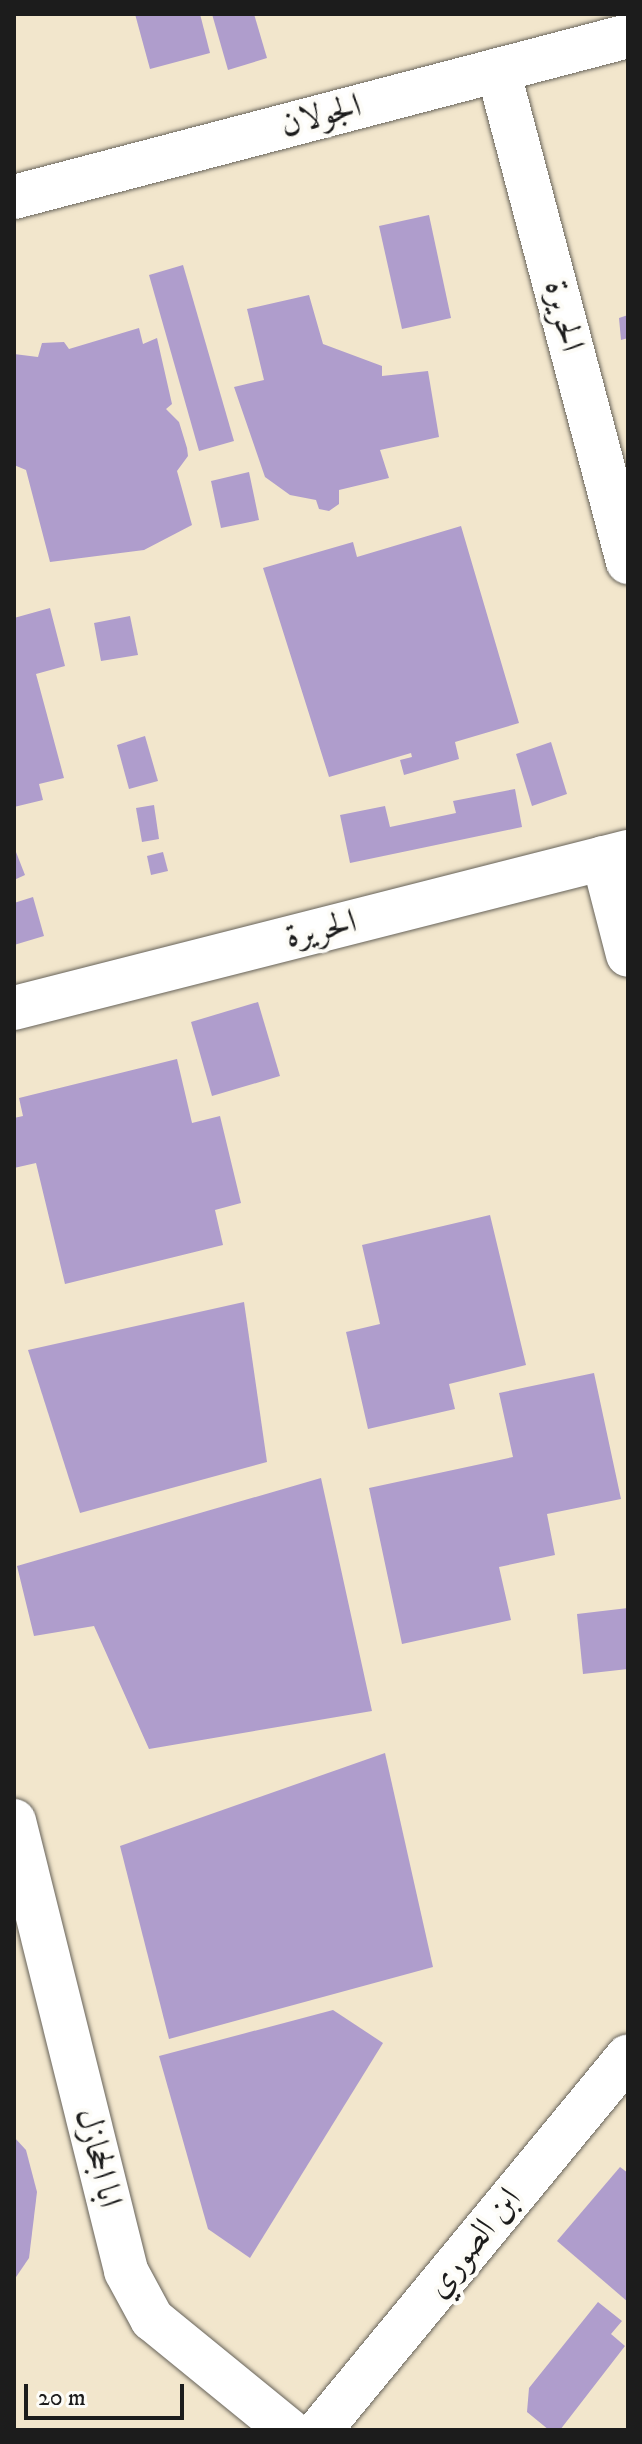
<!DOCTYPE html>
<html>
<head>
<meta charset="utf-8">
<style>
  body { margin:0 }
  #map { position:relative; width:642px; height:2444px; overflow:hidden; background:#f2e6cc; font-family:"IM FELL DW Pica",Amiri,serif }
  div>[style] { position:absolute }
  .building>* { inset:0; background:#af9dcc }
  .roads { filter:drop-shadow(0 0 2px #67635a) drop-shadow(0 0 2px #67635a) }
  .minor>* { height:44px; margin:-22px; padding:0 22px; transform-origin:22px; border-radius:22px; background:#fff }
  span { translate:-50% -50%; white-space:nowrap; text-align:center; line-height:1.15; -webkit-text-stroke:8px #fdfcf7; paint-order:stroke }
  .street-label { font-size:34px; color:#1c1c1c }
  .frame { position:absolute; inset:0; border:16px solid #1c1c1c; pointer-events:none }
  .scale { position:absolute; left:24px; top:2384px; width:160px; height:36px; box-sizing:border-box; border:4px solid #1c1c1c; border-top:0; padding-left:10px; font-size:24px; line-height:28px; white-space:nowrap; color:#1c1c1c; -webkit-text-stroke:6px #fdfcf7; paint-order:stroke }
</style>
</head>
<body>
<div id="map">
  <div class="building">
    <div style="clip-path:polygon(135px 14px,200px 14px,210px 53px,150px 69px)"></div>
    <div style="clip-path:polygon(212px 14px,254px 14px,267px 58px,228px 70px)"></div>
    <div style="clip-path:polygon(429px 215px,451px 318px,402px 329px,379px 226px)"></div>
    <div style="clip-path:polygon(183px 265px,234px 441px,199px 451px,149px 275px)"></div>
    <div style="clip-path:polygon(309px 295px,323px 344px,382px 366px,382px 376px,428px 371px,439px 437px,380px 450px,389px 478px,339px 490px,339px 504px,329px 511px,319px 509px,316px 500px,290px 495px,265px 477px,234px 387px,264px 380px,247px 309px)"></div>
    <div style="clip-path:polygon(628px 315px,628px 338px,621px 340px,619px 318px)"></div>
    <div style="clip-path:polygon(139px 328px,143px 344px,157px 338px,172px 404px,166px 409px,179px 422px,187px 448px,188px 456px,177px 471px,192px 525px,144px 550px,50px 562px,26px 470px,14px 465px,14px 354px,38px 357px,42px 343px,64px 342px,69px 349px)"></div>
    <div style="clip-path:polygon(249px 472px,259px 520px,221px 528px,211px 481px)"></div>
    <div style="clip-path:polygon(461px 526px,519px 723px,455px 742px,459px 759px,404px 775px,400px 760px,412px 757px,411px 753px,329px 777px,263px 568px,353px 542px,357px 557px)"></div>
    <div style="clip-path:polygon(50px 608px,65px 666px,36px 674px,64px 778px,39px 784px,43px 800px,14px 807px,14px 618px)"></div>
    <div style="clip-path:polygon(130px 616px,138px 655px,101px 661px,94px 623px)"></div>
    <div style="clip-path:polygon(145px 736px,158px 781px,129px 789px,117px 745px)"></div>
    <div style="clip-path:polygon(551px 742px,567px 794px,532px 806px,516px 754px)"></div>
    <div style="clip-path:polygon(515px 789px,522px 827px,350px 863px,340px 815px,385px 806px,390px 827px,456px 813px,453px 801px)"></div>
    <div style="clip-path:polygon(154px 805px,159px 839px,142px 842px,136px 808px)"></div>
    <div style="clip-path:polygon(14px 847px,25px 875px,14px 880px)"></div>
    <div style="clip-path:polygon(163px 852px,168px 871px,151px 875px,147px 856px)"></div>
    <div style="clip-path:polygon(33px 897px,44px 936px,14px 945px,14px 903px)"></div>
    <div style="clip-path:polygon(258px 1002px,280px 1076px,212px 1096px,191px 1022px)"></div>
    <div style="clip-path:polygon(177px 1059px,192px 1123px,220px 1116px,241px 1203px,215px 1210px,223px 1245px,65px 1284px,36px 1163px,14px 1168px,14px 1118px,23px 1116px,19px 1098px)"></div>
    <div style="clip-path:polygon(490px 1215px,526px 1365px,449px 1384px,455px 1409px,368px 1429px,346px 1332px,380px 1324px,362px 1245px)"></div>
    <div style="clip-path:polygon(244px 1302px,267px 1462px,80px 1513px,28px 1350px)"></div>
    <div style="clip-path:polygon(594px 1373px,621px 1499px,547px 1514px,555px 1555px,499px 1567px,511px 1620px,402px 1644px,369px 1488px,513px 1457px,499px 1393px)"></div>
    <div style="clip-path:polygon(321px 1478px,372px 1711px,149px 1749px,94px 1626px,34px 1636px,17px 1566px)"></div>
    <div style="clip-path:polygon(628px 1608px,628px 1669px,583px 1674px,577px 1614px)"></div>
    <div style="clip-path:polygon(385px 1753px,433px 1967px,169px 2039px,120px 1846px)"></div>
    <div style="clip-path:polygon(333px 2010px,383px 2043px,250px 2258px,208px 2229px,159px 2056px)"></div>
    <div style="clip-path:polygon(14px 2137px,26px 2150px,37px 2192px,29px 2258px,14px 2280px)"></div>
    <div style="clip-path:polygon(620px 2167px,628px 2173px,628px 2302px,557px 2241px)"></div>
    <div style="clip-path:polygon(598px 2302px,622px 2321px,611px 2334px,625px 2346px,560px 2430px,549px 2430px,527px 2412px,529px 2388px)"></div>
  </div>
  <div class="roads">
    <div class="minor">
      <div style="left:498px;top:70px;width:509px;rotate:75.2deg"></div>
      <div style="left:14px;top:197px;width:635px;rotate:-14.69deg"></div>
      <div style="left:603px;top:858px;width:100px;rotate:75.5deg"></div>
      <div style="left:14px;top:1008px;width:634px;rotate:-14.26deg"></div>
      <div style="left:14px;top:1821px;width:464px;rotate:76deg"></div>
      <div style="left:126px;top:2271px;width:55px;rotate:61.6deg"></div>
      <div style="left:152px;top:2319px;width:176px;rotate:39.2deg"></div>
      <div style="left:320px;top:2430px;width:484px;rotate:-50.5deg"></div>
    </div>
  </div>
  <div class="street-label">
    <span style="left:321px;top:116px;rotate:-15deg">الجولان</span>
    <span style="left:563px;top:316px;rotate:75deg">الحريرة</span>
    <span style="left:321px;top:930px;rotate:-14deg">الحريرة</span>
    <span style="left:98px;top:2158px;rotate:76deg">ابا الجحازل</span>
    <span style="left:474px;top:2243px;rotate:-51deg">ابن الصوري</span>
  </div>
  <div class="frame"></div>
  <div class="scale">20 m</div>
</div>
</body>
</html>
